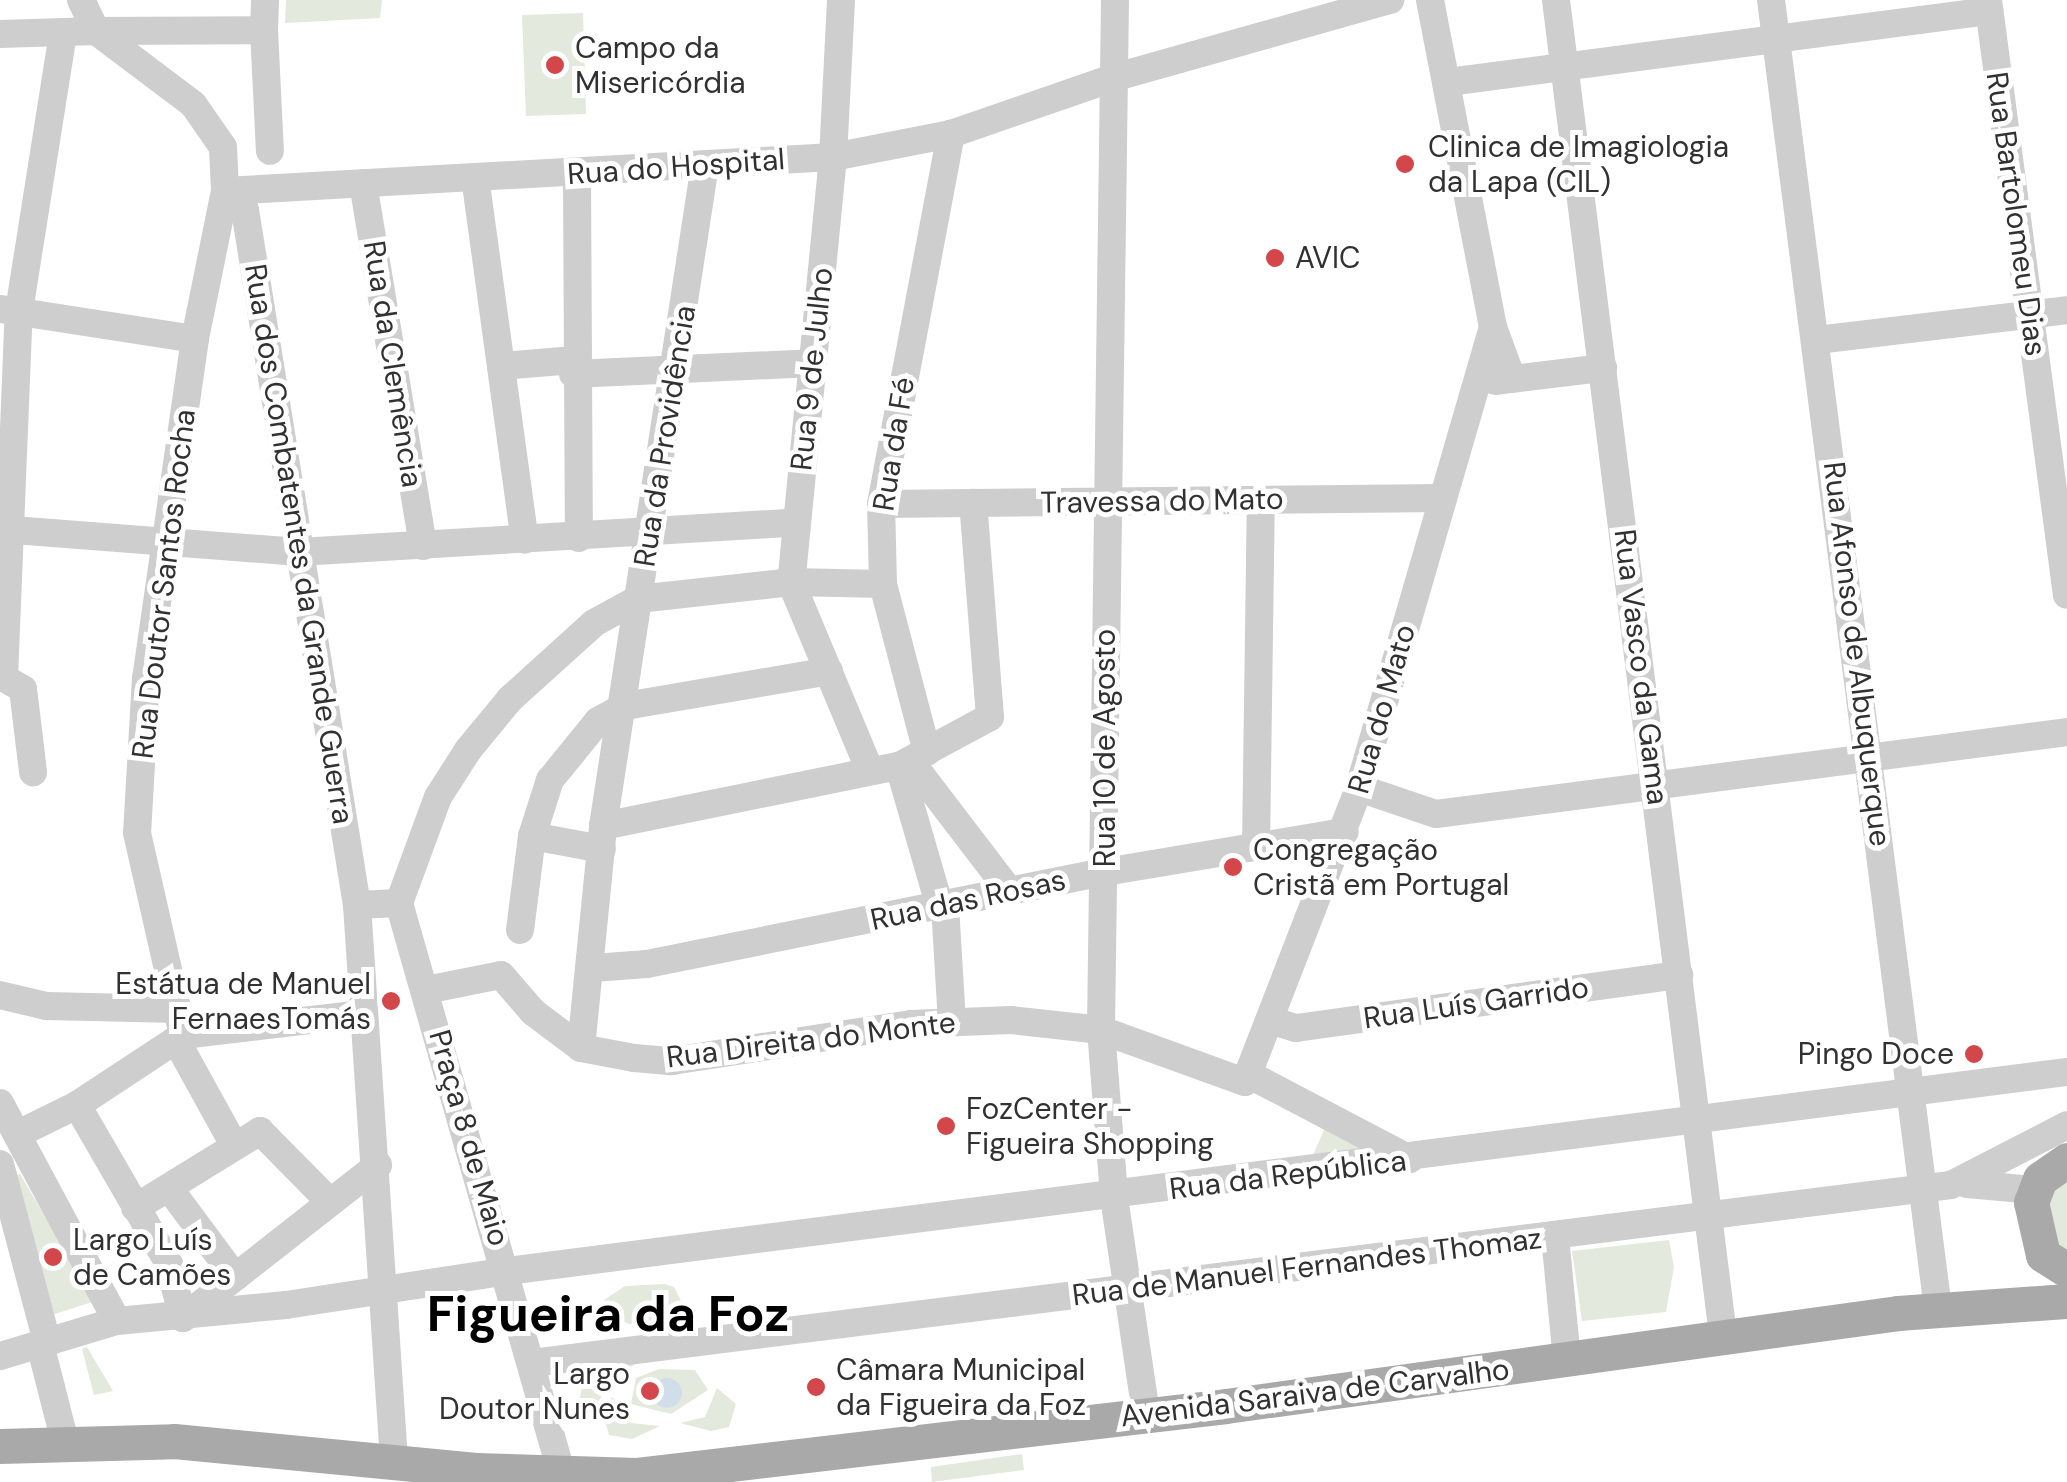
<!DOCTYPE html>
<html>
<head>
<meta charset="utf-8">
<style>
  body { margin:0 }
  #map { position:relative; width:2067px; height:1482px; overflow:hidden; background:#fff; font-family:"DM Sans",sans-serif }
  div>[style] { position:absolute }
  .green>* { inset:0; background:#e3e9dd }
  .water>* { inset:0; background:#cfdee9 }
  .round { border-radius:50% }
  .minor>* { height:28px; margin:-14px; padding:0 14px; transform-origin:14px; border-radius:14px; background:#cecece }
  .major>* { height:35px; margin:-17.5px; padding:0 17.5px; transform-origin:17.5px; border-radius:17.5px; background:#a9a9a9 }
  .dots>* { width:28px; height:28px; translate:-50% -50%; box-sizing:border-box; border:5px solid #fff; border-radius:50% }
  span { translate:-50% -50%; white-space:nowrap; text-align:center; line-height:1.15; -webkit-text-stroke:10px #fff; paint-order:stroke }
  .poi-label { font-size:30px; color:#313131 }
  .left { translate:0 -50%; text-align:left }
  .right { translate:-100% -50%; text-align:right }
  .street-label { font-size:30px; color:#313131 }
  .town-label { font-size:50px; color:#000; font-weight:700 }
</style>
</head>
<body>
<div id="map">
  <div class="green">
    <div style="clip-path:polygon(286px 0,382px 0,380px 18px,285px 23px)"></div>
    <div style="clip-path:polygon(583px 13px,586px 114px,526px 116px,522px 15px)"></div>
    <div style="clip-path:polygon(1330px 1117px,1410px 1159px,1308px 1166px)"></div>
    <div style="clip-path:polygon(20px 1174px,64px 1248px,92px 1302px,49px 1316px,13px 1177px)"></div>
    <div style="clip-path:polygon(2067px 1175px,2067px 1252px,2057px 1242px,2048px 1208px,2054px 1187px)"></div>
    <div style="clip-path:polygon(1669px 1240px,1674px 1267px,1666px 1312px,1582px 1321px,1572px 1251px)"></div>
    <div style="clip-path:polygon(664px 1284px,674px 1287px,682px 1303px,662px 1320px,629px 1324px,603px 1311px,604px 1300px,625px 1286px)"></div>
    <div style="clip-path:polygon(87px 1347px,113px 1391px,94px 1395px,82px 1349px)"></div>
    <div style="clip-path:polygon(635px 1364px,616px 1377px,585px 1419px,579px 1400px,584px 1380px,608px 1366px)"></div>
    <div style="clip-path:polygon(659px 1369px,695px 1370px,708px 1390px,671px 1414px,631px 1404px,636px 1378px)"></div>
    <div style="clip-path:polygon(717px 1388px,736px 1404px,729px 1427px,711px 1431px,680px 1423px,705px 1417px)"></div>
    <div style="clip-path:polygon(612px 1397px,631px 1423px,660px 1426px,632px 1439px,609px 1435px,601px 1406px)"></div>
    <div style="clip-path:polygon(1022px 1454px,1024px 1470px,932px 1482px,931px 1467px)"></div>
  </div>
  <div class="water">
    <div class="round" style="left:652px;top:1378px;width:30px;height:30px"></div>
  </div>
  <div class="minor">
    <div style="left:81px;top:0;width:34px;rotate:64deg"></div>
    <div style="left:96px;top:31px;width:168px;rotate:-0.3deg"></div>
    <div style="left:264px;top:30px;width:121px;rotate:87.2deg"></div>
    <div style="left:841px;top:0;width:157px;rotate:92.9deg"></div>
    <div style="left:833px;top:157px;width:427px;rotate:95.6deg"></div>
    <div style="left:791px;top:582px;width:205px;rotate:67.3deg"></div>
    <div style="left:1115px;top:0;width:1030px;rotate:90.78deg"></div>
    <div style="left:1101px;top:1030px;width:168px;rotate:85.5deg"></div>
    <div style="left:1114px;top:1197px;width:220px;rotate:81.6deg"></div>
    <div style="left:1430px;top:0;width:333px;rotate:79.1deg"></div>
    <div style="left:1493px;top:327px;width:55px;rotate:69.9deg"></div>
    <div style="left:1556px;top:0;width:1345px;rotate:82.87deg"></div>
    <div style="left:1771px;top:0;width:1320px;rotate:82.73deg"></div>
    <div style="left:1988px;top:0;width:600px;rotate:82.44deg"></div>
    <div style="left:264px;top:30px;width:30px;rotate:-88deg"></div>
    <div style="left:0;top:34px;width:96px;rotate:-1.8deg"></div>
    <div style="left:96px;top:31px;width:121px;rotate:37deg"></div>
    <div style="left:193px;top:104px;width:52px;rotate:55.1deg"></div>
    <div style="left:223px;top:147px;width:44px;rotate:87.4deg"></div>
    <div style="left:225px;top:191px;width:151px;rotate:101.5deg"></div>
    <div style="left:195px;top:339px;width:343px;rotate:98.2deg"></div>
    <div style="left:146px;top:678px;width:155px;rotate:93.3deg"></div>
    <div style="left:137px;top:833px;width:207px;rotate:77.2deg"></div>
    <div style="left:1448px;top:82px;width:546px;rotate:-7.48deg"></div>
    <div style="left:577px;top:174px;width:364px;rotate:89.7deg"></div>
    <div style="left:475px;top:177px;width:366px;rotate:82.2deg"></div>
    <div style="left:363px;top:183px;width:368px;rotate:80.6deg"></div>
    <div style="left:225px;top:191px;width:28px;rotate:44deg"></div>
    <div style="left:245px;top:210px;width:704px;rotate:80.85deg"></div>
    <div style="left:357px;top:905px;width:556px;rotate:86.19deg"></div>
    <div style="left:225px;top:191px;width:609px;rotate:-3.2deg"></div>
    <div style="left:833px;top:157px;width:120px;rotate:-11deg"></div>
    <div style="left:951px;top:134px;width:175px;rotate:-19.1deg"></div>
    <div style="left:1116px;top:77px;width:285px;rotate:-15.7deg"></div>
    <div style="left:1px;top:309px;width:196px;rotate:8.8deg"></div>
    <div style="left:1817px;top:340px;width:252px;rotate:-6.8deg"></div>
    <div style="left:501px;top:366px;width:73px;rotate:-4.7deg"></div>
    <div style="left:573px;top:374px;width:240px;rotate:-2.6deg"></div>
    <div style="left:1495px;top:381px;width:109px;rotate:-6.9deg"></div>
    <div style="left:881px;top:504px;width:562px;rotate:-0.61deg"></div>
    <div style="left:0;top:529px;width:300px;rotate:4.4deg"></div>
    <div style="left:299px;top:552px;width:499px;rotate:-3.4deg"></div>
    <div style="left:4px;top:678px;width:367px;rotate:-87.7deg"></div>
    <div style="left:19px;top:311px;width:282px;rotate:-81deg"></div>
    <div style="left:4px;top:678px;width:22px;rotate:30deg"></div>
    <div style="left:23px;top:689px;width:84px;rotate:83.1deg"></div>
    <div style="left:927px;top:752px;width:174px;rotate:-104.7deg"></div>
    <div style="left:883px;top:584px;width:80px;rotate:-91.4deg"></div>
    <div style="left:881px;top:504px;width:377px;rotate:-79.3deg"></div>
    <div style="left:911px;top:762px;width:161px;rotate:52.6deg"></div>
    <div style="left:899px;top:766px;width:147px;rotate:73.8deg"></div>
    <div style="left:1359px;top:788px;width:81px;rotate:18.7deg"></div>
    <div style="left:1436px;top:814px;width:636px;rotate:-7.4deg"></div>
    <div style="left:603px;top:826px;width:302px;rotate:-11.5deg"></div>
    <div style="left:899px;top:766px;width:103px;rotate:-28.3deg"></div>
    <div style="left:990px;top:717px;width:215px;rotate:-94.5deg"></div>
    <div style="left:532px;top:836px;width:71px;rotate:10.5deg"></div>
    <div style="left:1256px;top:847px;width:347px;rotate:-89.2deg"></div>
    <div style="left:399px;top:903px;width:113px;rotate:-69.8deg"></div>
    <div style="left:438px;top:797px;width:56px;rotate:-57.4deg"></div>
    <div style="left:468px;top:750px;width:66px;rotate:-50.5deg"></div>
    <div style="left:510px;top:699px;width:113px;rotate:-42.1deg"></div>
    <div style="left:594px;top:623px;width:50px;rotate:-28.6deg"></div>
    <div style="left:638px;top:599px;width:154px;rotate:-6.3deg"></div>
    <div style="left:791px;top:582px;width:92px;rotate:1.2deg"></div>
    <div style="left:357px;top:905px;width:42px;rotate:-2.7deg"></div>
    <div style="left:399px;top:903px;width:595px;rotate:74.09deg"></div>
    <div style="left:945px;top:905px;width:117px;rotate:86.6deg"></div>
    <div style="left:520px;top:930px;width:95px;rotate:-82.7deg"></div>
    <div style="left:532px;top:836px;width:59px;rotate:-72.2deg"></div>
    <div style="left:550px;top:780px;width:76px;rotate:-50.9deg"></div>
    <div style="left:598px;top:721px;width:31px;rotate:-29deg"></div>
    <div style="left:625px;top:706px;width:207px;rotate:-9.7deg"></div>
    <div style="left:593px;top:968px;width:54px;rotate:-4.2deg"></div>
    <div style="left:647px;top:964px;width:467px;rotate:-11.4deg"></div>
    <div style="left:1105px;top:872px;width:243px;rotate:-9.5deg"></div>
    <div style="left:426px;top:990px;width:76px;rotate:-11.3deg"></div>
    <div style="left:501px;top:975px;width:49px;rotate:49.1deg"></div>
    <div style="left:533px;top:1012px;width:60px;rotate:36.9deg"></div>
    <div style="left:581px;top:1048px;width:54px;rotate:10.7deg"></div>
    <div style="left:634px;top:1058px;width:38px;rotate:5deg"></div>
    <div style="left:672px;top:1061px;width:242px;rotate:-8.8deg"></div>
    <div style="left:911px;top:1024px;width:100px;rotate:-2.3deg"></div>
    <div style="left:1011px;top:1020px;width:91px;rotate:6.3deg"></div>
    <div style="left:1101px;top:1030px;width:153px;rotate:19.9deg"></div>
    <div style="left:1245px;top:1082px;width:315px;rotate:-68.8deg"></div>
    <div style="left:1359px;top:788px;width:480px;rotate:-73.8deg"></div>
    <div style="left:0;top:995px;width:47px;rotate:13.4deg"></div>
    <div style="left:46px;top:1006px;width:132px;rotate:1.3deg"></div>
    <div style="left:1273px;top:1021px;width:24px;rotate:17deg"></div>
    <div style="left:1296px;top:1028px;width:387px;rotate:-7.9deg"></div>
    <div style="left:176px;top:1040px;width:120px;rotate:61.1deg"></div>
    <div style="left:581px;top:1048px;width:223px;rotate:-84.3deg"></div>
    <div style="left:603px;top:826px;width:669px;rotate:-81.23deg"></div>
    <div style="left:1248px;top:1074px;width:183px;rotate:27.7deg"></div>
    <div style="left:0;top:1103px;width:247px;rotate:61.8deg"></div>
    <div style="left:77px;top:1105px;width:184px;rotate:59.9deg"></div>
    <div style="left:169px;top:1264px;width:56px;rotate:75.5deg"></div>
    <div style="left:183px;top:1318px;width:248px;rotate:-38.1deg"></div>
    <div style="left:20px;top:1133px;width:64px;rotate:-26.2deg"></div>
    <div style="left:77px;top:1105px;width:127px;rotate:-33.4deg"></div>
    <div style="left:183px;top:1035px;width:181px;rotate:-6.7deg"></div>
    <div style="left:0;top:1164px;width:184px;rotate:75.2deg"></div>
    <div style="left:1967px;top:1184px;width:67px;rotate:5.1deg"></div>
    <div style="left:169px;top:1188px;width:111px;rotate:53.4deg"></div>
    <div style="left:135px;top:1208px;width:147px;rotate:-31.6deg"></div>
    <div style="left:260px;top:1131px;width:100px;rotate:45.4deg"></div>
    <div style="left:1555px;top:1236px;width:126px;rotate:84.5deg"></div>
    <div style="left:40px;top:1344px;width:101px;rotate:75.7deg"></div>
    <div style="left:0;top:1356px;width:122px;rotate:-16.7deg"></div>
    <div style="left:117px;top:1321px;width:170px;rotate:-5.4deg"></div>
    <div style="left:286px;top:1305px;width:224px;rotate:-8.7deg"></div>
    <div style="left:507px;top:1271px;width:1573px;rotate:-7.27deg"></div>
    <div style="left:532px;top:1363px;width:1430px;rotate:-7.15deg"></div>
    <div style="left:1951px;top:1185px;width:131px;rotate:-27.3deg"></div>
  </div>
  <div class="major">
    <div style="left:2067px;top:1160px;width:33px;rotate:145deg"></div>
    <div style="left:2040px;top:1179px;width:25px;rotate:111deg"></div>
    <div style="left:2031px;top:1202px;width:54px;rotate:77.2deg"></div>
    <div style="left:2043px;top:1255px;width:28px;rotate:32deg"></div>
    <div style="left:0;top:1446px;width:174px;rotate:-1.6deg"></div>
    <div style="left:174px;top:1441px;width:303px;rotate:5.5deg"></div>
    <div style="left:476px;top:1470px;width:161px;rotate:1.8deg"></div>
    <div style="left:637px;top:1475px;width:593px;rotate:-6.68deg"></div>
    <div style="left:1226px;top:1406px;width:678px;rotate:-7.88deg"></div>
    <div style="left:1898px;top:1313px;width:169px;rotate:-4.1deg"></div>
  </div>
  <div class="dots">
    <div style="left:555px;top:65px;background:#d3474b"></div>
    <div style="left:1405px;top:164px;background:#d3474b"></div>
    <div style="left:1275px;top:258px;background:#d3474b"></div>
    <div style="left:1233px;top:867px;background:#d3474b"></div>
    <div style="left:391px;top:1001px;background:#d3474b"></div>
    <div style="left:1974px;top:1054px;background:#d3474b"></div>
    <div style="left:946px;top:1126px;background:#d3474b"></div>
    <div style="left:53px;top:1257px;background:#d3474b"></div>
    <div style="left:816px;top:1387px;background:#d3474b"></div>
    <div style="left:650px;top:1391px;background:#d3474b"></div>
  </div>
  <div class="poi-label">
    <span class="left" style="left:575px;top:65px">Campo da<br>Misericórdia</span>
    <span class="left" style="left:1428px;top:164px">Clinica de Imagiologia<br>da Lapa (CIL)</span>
    <span class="left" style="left:1295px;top:258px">AVIC</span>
    <span class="left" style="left:1253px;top:867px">Congregação<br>Cristã em Portugal</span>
    <span class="right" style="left:371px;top:1001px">Estátua de Manuel<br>FernaesTomás</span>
    <span class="right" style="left:1954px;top:1054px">Pingo Doce</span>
    <span class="left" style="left:966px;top:1126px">FozCenter -<br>Figueira Shopping</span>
    <span class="left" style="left:73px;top:1257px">Largo Luís<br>de Camões</span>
    <span class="left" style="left:836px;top:1387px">Câmara Municipal<br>da Figueira da Foz</span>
    <span class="right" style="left:630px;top:1391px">Largo<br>Doutor Nunes</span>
  </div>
  <div class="street-label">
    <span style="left:676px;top:167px;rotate:-4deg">Rua do Hospital</span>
    <span style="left:2016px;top:214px;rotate:82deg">Rua Bartolomeu Dias</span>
    <span style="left:393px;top:364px;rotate:81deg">Rua da Clemência</span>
    <span style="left:812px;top:369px;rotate:-84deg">Rua 9 de Julho</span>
    <span style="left:665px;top:436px;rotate:-81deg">Rua da Providência</span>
    <span style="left:894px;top:444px;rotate:-81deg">Rua da Fé</span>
    <span style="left:1162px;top:501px;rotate:-1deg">Travessa do Mato</span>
    <span style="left:299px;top:544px;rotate:81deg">Rua dos Combatentes da Grande Guerra</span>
    <span style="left:164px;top:584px;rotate:-83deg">Rua Doutor Santos Rocha</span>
    <span style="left:1857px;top:654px;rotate:83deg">Rua Afonso de Albuquerque</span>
    <span style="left:1641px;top:667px;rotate:83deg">Rua Vasco da Gama</span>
    <span style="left:1382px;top:709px;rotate:-74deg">Rua do Mato</span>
    <span style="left:1105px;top:748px;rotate:-90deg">Rua 10 de Agosto</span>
    <span style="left:968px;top:900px;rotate:-12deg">Rua das Rosas</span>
    <span style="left:1476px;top:1003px;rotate:-8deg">Rua Luís Garrido</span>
    <span style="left:811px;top:1040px;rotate:-7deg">Rua Direita do Monte</span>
    <span style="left:469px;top:1138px;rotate:74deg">Praça 8 de Maio</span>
    <span style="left:1288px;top:1175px;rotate:-7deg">Rua da República</span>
    <span style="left:1307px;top:1267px;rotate:-7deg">Rua de Manuel Fernandes Thomaz</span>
    <span style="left:1315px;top:1393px;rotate:-7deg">Avenida Saraiva de Carvalho</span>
  </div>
  <div class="town-label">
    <span style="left:608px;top:1315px">Figueira da Foz</span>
  </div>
</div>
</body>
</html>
